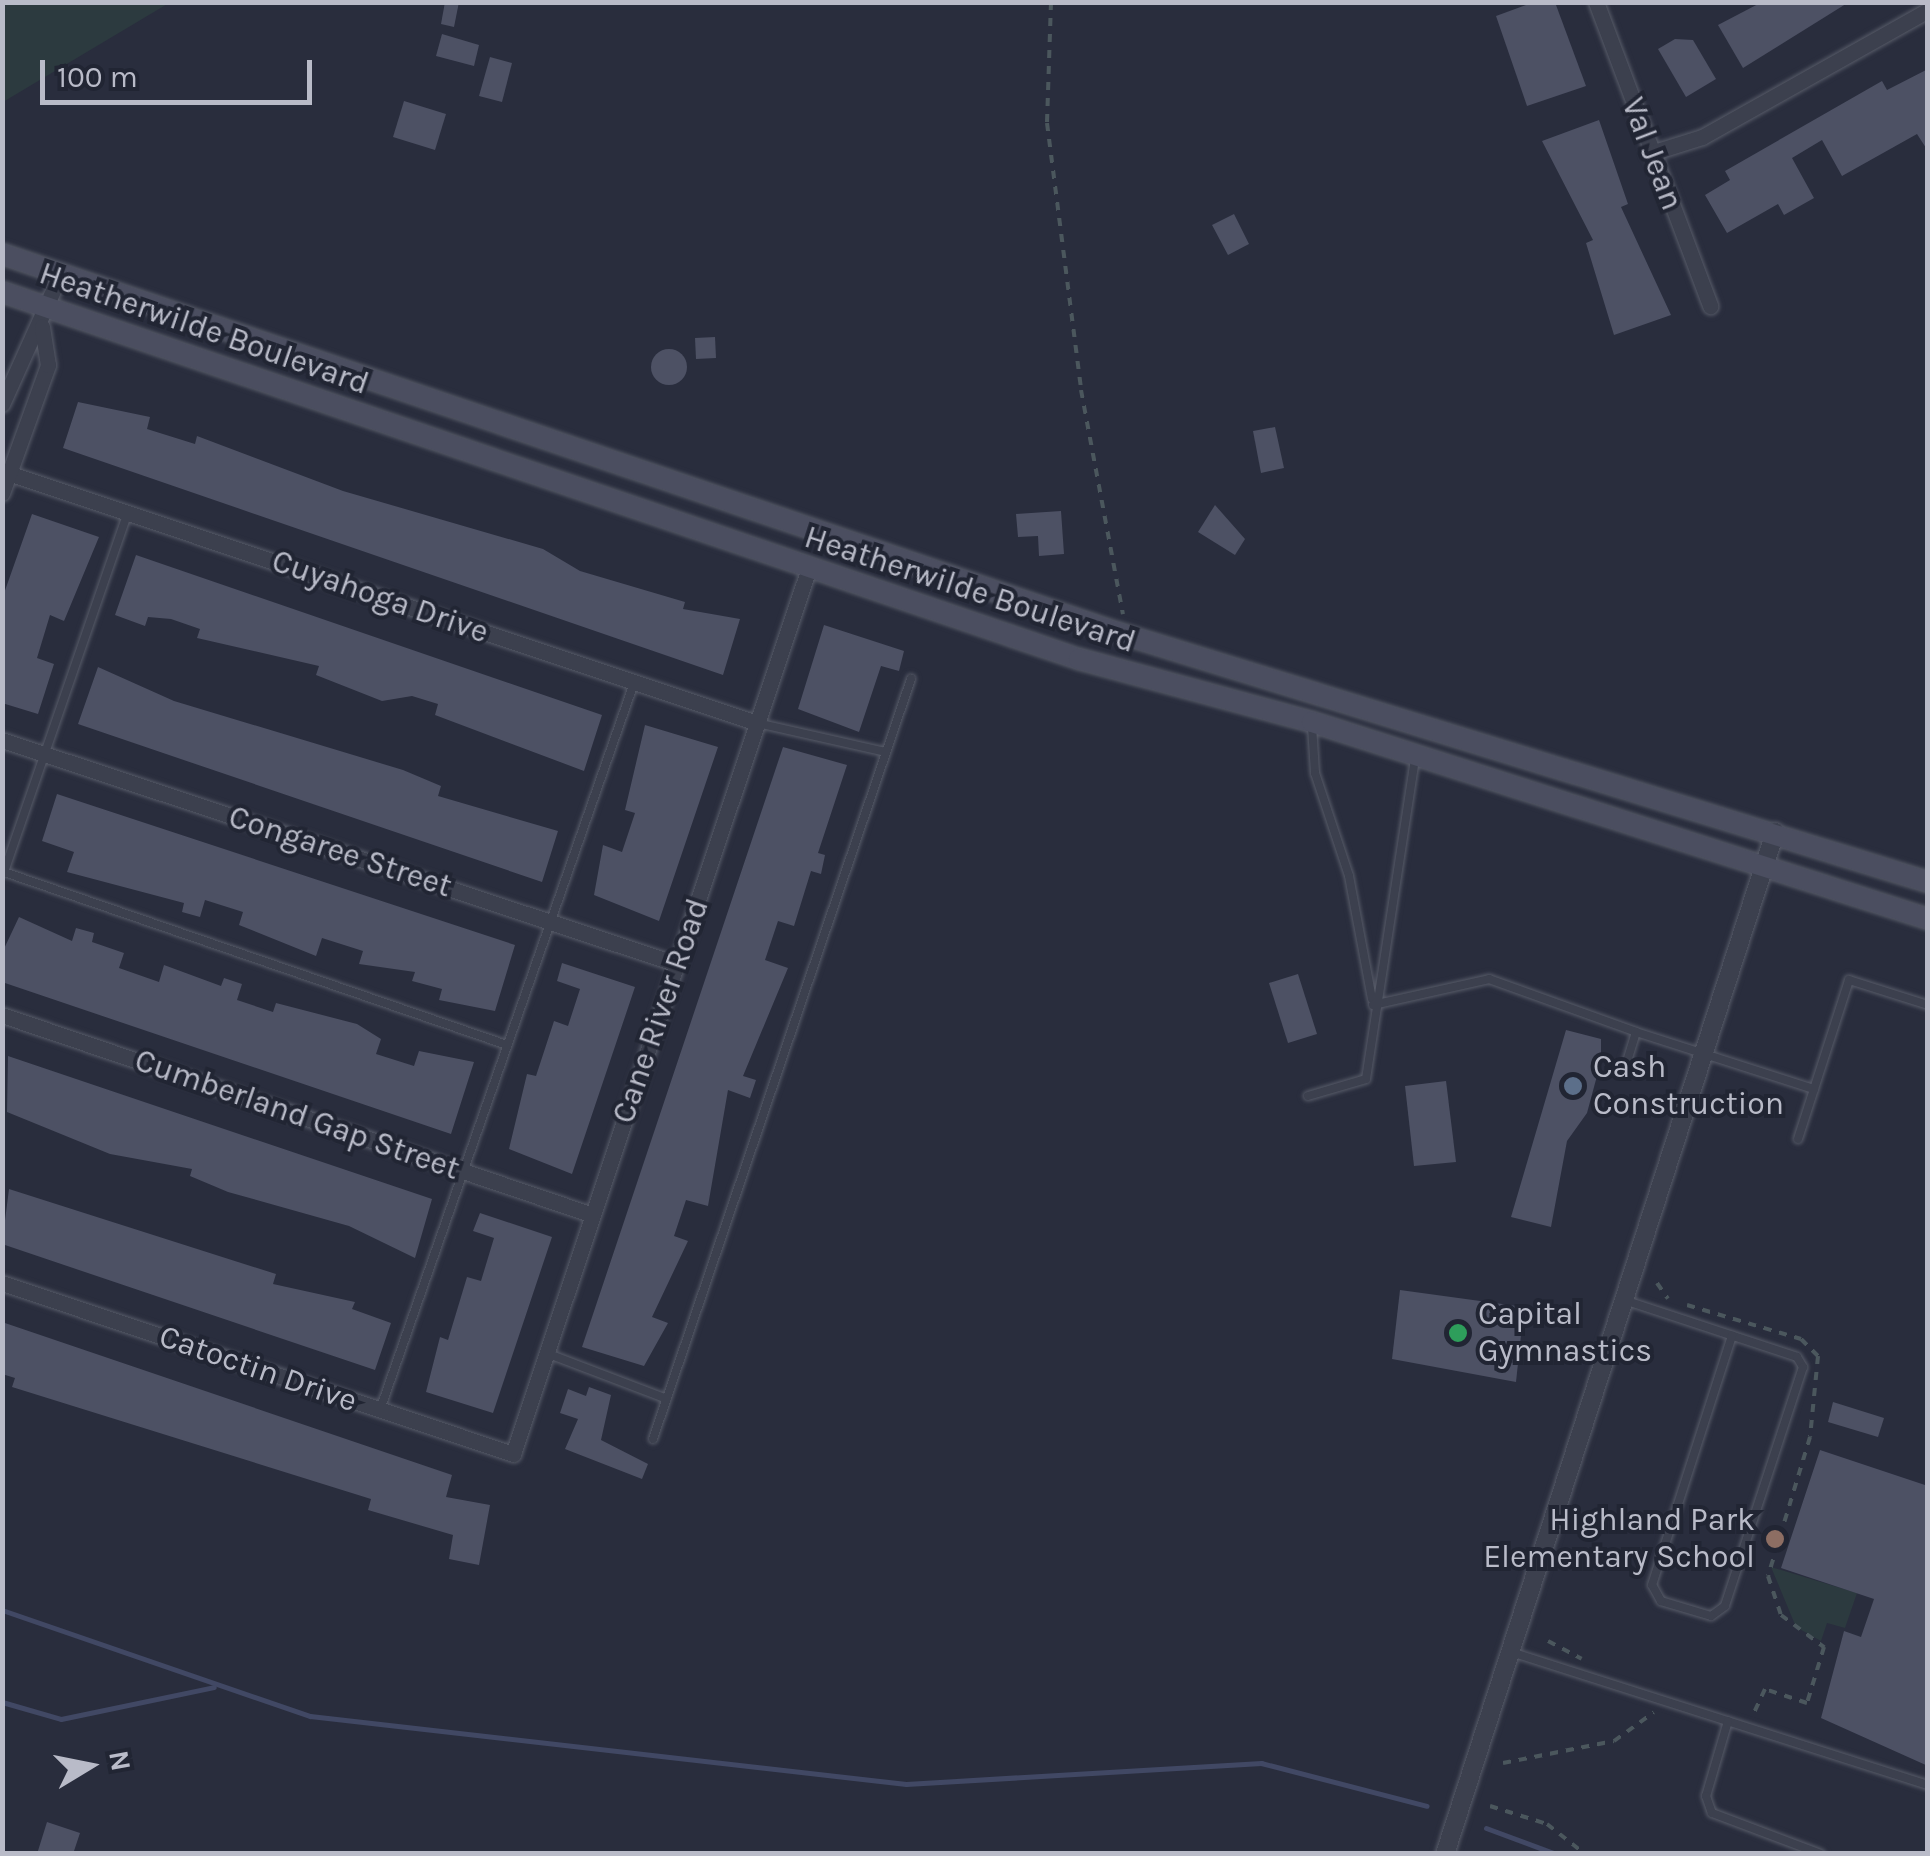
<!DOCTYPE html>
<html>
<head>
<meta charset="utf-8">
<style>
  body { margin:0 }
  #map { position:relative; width:1930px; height:1856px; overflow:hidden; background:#292d3d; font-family:Karla,sans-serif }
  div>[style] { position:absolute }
  .green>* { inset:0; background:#2c3a3f }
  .stream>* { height:5px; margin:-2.5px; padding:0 2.5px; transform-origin:2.5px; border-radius:2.5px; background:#414864 }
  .building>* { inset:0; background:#4d5164 }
  .round { border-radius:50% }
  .path>* { height:4px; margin-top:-2px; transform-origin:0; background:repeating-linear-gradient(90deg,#4b575d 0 8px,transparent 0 16px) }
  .roads { filter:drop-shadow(0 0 2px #575b68) drop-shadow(0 0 2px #575b68) }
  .service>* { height:8px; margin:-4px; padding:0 4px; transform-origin:4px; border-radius:4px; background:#3c404e }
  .minor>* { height:15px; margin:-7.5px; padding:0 7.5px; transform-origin:7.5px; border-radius:7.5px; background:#3c404e }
  .tertiary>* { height:18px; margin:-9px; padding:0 9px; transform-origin:9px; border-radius:9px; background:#3c404e }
  .secondary>* { height:20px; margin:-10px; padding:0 10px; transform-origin:10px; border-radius:10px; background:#4b4e60 }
  .dots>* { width:28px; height:28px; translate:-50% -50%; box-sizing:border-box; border:5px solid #212533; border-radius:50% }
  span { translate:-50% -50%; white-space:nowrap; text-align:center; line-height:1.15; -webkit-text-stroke:8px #212533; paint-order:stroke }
  .street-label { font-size:32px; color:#b9bbc8 }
  .poi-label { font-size:32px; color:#b9bbc8 }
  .left { translate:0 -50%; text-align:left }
  .right { translate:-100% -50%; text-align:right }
  .frame { position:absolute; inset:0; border:5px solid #b9bbc8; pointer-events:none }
  .north { position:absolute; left:40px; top:1716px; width:100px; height:100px; -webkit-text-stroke:8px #212533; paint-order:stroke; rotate:80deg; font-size:28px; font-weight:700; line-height:40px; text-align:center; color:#b9bbc8 }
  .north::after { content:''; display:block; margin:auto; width:35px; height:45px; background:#b9bbc8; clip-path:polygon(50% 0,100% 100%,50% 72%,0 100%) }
  .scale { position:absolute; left:40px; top:60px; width:272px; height:45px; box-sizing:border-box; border:5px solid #b9bbc8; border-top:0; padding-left:12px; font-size:30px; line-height:35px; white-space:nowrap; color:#b9bbc8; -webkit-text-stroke:8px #212533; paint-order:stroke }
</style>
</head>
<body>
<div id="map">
  <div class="green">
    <div style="clip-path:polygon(3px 2px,168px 2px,169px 3px,3px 102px)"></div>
    <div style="clip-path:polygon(1771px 1567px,1857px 1593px,1845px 1628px,1827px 1623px,1821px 1641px,1796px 1627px)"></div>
  </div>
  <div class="stream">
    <div style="left:2px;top:1610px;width:326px;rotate:19deg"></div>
    <div style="left:310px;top:1716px;width:600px;rotate:6.51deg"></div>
    <div style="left:906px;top:1784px;width:356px;rotate:-3.4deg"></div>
    <div style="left:1261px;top:1763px;width:171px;rotate:14.5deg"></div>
    <div style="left:2px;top:1702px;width:61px;rotate:16.1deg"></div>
    <div style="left:61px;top:1719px;width:156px;rotate:-11.8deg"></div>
    <div style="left:1486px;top:1828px;width:75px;rotate:20.4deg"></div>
  </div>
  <div class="building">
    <div style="clip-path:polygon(445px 2px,459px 2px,454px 27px,441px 24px)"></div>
    <div style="clip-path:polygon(1534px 2px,1556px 5px,1586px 86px,1527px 106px,1496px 16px)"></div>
    <div style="clip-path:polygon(1762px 2px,1849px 2px,1743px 68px,1718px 25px)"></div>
    <div style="clip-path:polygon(442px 34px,479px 45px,474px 66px,436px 56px)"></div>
    <div style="clip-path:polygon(1675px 39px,1693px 40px,1716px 79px,1686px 97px,1658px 49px)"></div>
    <div style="clip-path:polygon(490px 57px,512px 63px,502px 102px,479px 96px)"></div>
    <div style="clip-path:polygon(1928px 69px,1928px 151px,1917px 134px,1842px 176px,1822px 140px,1792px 158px,1814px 198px,1784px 215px,1778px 204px,1727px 233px,1705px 195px,1730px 180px,1725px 171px,1882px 81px,1887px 90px)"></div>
    <div style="clip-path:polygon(404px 101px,446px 114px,435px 150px,393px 137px)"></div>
    <div style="clip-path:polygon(1599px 120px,1628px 204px,1621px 207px,1671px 315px,1614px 335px,1586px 243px,1593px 240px,1542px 141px)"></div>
    <div style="clip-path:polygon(1234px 214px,1249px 244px,1228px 255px,1212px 225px)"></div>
    <div style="clip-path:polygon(715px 337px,716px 358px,696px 359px,695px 338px)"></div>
    <div class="round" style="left:651px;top:349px;width:36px;height:36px"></div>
    <div style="clip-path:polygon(78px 402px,150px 417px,147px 429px,195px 444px,197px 436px,343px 491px,543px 549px,580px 571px,685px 602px,683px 609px,740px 619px,723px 675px,63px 448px)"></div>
    <div style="clip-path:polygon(1275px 427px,1284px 468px,1261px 473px,1253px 431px)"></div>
    <div style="clip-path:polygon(1215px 505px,1245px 539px,1235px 555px,1198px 532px)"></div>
    <div style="clip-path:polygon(1061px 511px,1064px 554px,1039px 556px,1038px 536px,1018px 537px,1016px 514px)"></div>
    <div style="clip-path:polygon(32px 514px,99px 537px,64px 621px,50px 615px,37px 658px,54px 664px,38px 714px,2px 703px,2px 599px)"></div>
    <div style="clip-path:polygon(136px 555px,602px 715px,584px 771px,435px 715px,438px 704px,412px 696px,382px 701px,316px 675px,319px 666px,197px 638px,200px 629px,171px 619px,148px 617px,145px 626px,115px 615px)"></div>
    <div style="clip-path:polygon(824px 625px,904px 651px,899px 671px,881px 666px,859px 732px,798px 709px)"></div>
    <div style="clip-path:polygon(98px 667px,174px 701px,403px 770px,441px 786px,438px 796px,558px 831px,542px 882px,78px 724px)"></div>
    <div style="clip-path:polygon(645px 725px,718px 747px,659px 921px,594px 895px,603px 845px,622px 852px,635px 813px,625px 810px)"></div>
    <div style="clip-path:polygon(783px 747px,847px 765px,818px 853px,825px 855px,821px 874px,811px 871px,794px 926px,778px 921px,765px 960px,788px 968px,743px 1076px,756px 1080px,750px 1098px,728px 1090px,708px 1206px,686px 1200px,674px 1236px,688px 1241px,652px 1317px,668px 1323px,644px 1366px,582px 1347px)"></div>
    <div style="clip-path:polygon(57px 794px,515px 945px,495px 1011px,439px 1000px,442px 989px,412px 981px,415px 972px,359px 964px,363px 951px,322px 938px,316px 956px,239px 925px,243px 912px,205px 900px,200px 917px,182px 912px,184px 903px,67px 872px,74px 852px,42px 841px)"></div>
    <div style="clip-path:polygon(19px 917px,72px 941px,76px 928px,94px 933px,92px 942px,124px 953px,119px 968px,159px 982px,164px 965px,221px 986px,224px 978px,242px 984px,237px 1000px,273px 1012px,276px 1003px,357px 1024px,381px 1039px,376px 1054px,414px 1066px,419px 1051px,474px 1062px,451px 1134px,2px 982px,2px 953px)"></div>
    <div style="clip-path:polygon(562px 963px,635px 987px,572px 1174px,509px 1149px,527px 1074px,536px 1076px,554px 1021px,568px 1026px,580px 989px,557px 981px)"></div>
    <div style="clip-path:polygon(1298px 974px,1317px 1034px,1288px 1043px,1269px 983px)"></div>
    <div style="clip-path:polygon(1566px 1030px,1601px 1039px,1601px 1061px,1587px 1113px,1567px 1141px,1551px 1227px,1511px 1217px)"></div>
    <div style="clip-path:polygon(8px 1056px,432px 1199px,415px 1258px,349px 1226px,228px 1192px,190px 1176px,192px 1169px,110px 1154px,7px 1112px)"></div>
    <div style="clip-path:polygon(1446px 1081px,1456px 1162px,1414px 1166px,1405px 1086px)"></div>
    <div style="clip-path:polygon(9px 1189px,276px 1274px,273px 1284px,355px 1302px,352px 1309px,391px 1323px,375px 1370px,2px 1244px)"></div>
    <div style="clip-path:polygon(480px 1213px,552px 1237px,493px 1413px,426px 1392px,440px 1337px,448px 1340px,467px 1277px,481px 1281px,494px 1238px,473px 1231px)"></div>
    <div style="clip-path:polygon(1400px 1290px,1524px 1307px,1516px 1382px,1392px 1359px)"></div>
    <div style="clip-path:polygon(2px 1322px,452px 1475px,446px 1497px,490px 1505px,479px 1565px,449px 1559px,453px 1535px,368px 1510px,371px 1499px,12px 1387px,15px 1378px,2px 1374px)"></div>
    <div style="clip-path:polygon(589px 1387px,611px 1395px,601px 1440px,648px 1464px,642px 1479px,565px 1449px,578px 1419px,560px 1413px,568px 1389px,586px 1396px)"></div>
    <div style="clip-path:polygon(1833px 1402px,1884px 1418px,1878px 1437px,1828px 1422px)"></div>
    <div style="clip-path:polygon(1820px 1450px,1928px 1486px,1928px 1766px,1821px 1718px,1844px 1631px,1861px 1637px,1874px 1599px,1781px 1568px)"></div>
    <div style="clip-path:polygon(47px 1822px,80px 1833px,73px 1854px,37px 1854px)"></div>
  </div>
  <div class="path">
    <div style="left:1051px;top:2px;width:121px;rotate:91.9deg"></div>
    <div style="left:1047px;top:123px;width:269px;rotate:82.7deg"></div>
    <div style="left:1081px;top:390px;width:228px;rotate:79.4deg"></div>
    <div style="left:1657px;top:1283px;width:19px;rotate:55deg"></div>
    <div style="left:1687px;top:1305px;width:119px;rotate:16.6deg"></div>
    <div style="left:1801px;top:1339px;width:24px;rotate:45deg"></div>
    <div style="left:1818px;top:1356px;width:81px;rotate:95.6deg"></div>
    <div style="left:1810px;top:1437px;width:145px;rotate:106.8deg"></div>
    <div style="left:1768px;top:1576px;width:41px;rotate:71.6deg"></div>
    <div style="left:1781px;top:1615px;width:54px;rotate:36.7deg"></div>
    <div style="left:1824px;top:1647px;width:59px;rotate:106.9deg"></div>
    <div style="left:1807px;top:1703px;width:44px;rotate:-161.6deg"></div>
    <div style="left:1765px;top:1689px;width:29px;rotate:115deg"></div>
    <div style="left:1548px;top:1641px;width:38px;rotate:28deg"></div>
    <div style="left:1503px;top:1763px;width:113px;rotate:-11.2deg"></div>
    <div style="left:1614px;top:1741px;width:49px;rotate:-35.9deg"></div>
    <div style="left:1490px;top:1806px;width:60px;rotate:17.5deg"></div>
    <div style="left:1547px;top:1824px;width:48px;rotate:38.3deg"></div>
  </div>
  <div class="roads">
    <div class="service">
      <div style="left:757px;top:723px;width:132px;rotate:12.7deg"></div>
      <div style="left:1312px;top:726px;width:47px;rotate:86.3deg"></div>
      <div style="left:1315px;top:773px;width:108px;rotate:71.7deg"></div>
      <div style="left:1349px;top:876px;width:125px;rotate:79.4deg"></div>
      <div style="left:4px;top:872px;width:532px;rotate:18.98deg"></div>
      <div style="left:4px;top:872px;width:381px;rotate:-71deg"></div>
      <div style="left:1373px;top:1005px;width:119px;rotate:-12.6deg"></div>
      <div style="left:1489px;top:979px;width:156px;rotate:19.8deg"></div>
      <div style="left:1636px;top:1032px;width:30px;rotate:107deg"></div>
      <div style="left:1636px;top:1032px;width:187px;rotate:17.8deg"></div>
      <div style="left:1308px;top:1096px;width:60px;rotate:-16.3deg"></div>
      <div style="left:1366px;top:1079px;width:324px;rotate:-81.3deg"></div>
      <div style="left:1798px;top:1139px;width:167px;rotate:-72.2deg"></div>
      <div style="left:1849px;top:980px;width:83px;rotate:17.6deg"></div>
      <div style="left:1624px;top:1300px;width:182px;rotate:18.2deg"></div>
      <div style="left:1797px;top:1357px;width:12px;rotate:59deg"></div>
      <div style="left:1803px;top:1367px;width:251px;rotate:108.1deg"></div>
      <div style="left:1725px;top:1606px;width:17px;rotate:144deg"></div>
      <div style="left:1711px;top:1616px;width:52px;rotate:-163.3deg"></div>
      <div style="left:1661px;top:1601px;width:18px;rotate:-119deg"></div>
      <div style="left:1652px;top:1585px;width:262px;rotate:-72.2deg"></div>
      <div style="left:546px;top:1353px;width:129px;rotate:20.8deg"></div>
      <div style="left:380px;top:1410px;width:770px;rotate:-70.74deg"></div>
      <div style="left:653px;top:1439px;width:803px;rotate:-71.25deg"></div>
      <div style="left:1511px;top:1652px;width:438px;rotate:17.7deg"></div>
      <div style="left:1728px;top:1721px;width:78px;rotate:106.3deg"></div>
      <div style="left:1706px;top:1796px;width:18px;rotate:71deg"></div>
      <div style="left:1712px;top:1813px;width:116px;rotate:20.6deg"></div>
    </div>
    <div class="minor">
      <div style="left:1596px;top:2px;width:325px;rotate:69.4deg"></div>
      <div style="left:1651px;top:153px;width:53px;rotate:-17.4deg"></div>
      <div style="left:1702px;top:137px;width:259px;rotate:-29.3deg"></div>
      <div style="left:2px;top:404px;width:144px;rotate:-65.8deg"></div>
      <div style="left:2px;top:471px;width:796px;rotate:18.46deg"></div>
      <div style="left:2px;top:493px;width:136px;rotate:-70.2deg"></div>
      <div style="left:48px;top:365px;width:39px;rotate:-99deg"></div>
      <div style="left:2px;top:740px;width:711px;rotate:18.36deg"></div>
      <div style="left:2px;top:1015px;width:624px;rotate:18.7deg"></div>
      <div style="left:2px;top:1283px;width:539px;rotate:18.5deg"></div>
      <div style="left:513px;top:1454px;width:934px;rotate:-71.53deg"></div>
    </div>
    <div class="tertiary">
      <div style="left:1445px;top:1854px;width:1074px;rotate:-72.1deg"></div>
    </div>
    <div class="secondary">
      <div style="left:2px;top:254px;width:1166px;rotate:18.76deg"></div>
      <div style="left:1106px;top:629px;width:860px;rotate:17.11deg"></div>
      <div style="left:2px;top:292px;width:1138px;rotate:18.82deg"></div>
      <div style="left:1079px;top:659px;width:241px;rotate:15.1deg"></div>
      <div style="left:1312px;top:722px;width:647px;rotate:17.73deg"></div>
    </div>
  </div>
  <div class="dots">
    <div style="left:1573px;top:1086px;background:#5c6f8a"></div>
    <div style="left:1458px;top:1333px;background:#2e9e5b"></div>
    <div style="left:1775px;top:1539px;background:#8d6e63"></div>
  </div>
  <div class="street-label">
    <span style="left:1652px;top:154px;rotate:69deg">Val Jean</span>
    <span style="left:204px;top:329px;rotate:19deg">Heatherwilde Boulevard</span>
    <span style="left:970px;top:590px;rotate:18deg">Heatherwilde Boulevard</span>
    <span style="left:380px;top:597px;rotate:19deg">Cuyahoga Drive</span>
    <span style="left:340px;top:852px;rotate:18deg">Congaree Street</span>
    <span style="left:661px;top:1011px;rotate:-71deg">Cane River Road</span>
    <span style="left:297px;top:1115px;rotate:19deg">Cumberland Gap Street</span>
    <span style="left:258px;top:1369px;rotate:19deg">Catoctin Drive</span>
  </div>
  <div class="poi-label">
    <span class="left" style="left:1593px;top:1086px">Cash<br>Construction</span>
    <span class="left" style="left:1478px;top:1333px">Capital<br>Gymnastics</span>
    <span class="right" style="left:1755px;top:1539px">Highland Park<br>Elementary School</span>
  </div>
  <div class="frame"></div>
  <div class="north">N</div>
  <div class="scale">100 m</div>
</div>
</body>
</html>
